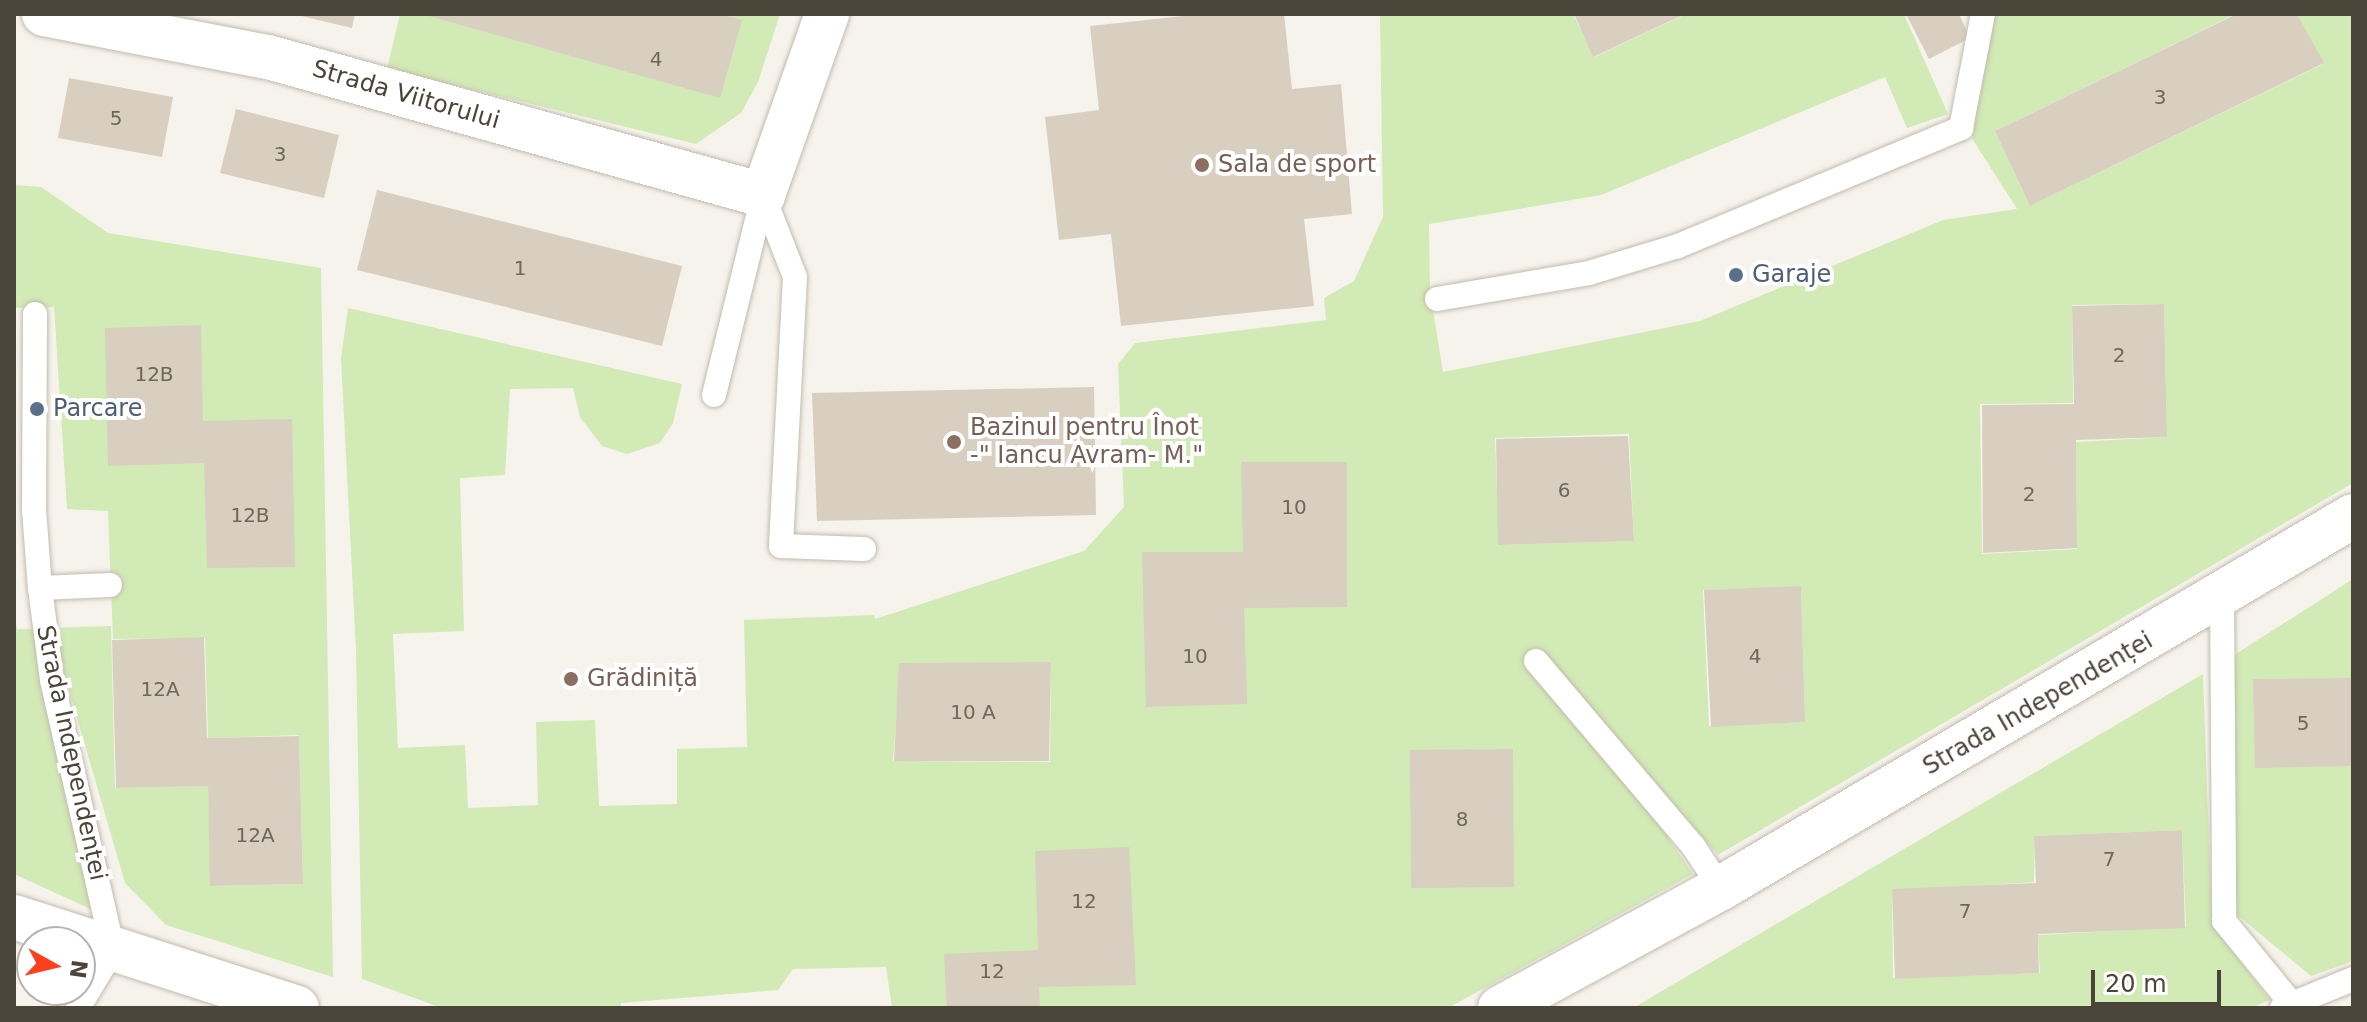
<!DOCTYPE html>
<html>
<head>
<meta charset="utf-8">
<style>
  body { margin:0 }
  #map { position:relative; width:2367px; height:1022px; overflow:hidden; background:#f6f3ec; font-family:"DejaVu Sans",sans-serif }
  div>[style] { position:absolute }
  .green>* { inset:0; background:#d2eab5 }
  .building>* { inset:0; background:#d8cfc1 }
  .roads { filter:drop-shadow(0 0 2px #c2bbae) drop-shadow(0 0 2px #c2bbae) }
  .service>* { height:24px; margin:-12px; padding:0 12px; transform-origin:12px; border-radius:12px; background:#fff }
  .minor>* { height:44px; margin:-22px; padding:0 22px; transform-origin:22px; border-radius:22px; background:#fff }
  .tertiary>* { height:44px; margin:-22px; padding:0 22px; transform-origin:22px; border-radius:22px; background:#fff }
  .dots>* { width:22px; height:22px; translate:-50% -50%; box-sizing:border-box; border:4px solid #fff; border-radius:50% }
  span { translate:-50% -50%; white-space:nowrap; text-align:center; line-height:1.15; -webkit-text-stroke:8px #fff; paint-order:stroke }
  .number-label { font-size:20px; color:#6e675b }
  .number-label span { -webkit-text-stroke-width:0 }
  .street-label { font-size:24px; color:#4b4439 }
  .education-label { font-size:24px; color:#785e54 }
  .left { translate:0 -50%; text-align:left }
  .service-label { font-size:24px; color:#4e5e75 }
  .frame { position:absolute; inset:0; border:16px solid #4b4439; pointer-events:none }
  .north { position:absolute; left:16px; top:926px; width:80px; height:80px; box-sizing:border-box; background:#fff; border:2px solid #b7b4b0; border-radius:50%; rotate:98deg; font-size:22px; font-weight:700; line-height:32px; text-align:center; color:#4b4439 }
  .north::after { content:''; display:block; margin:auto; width:28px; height:36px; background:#fc3f1d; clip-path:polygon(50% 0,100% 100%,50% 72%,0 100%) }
  .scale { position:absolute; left:2091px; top:970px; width:130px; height:36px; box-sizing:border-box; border:4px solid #4b4439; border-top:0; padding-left:10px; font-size:24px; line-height:28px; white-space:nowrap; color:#4b4439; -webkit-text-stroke:6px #fff; paint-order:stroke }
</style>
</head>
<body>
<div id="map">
  <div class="green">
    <div style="clip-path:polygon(400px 14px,780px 14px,758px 82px,741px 113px,696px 144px,387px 69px)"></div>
    <div style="clip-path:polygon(evenodd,1380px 14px,1573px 14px,1594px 57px,1686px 14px,1904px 14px,1948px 114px,1907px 128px,1885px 77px,1601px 195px,1429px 224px,1430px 292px,1443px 372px,1700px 321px,1943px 220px,2017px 209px,1973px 140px,1967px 120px,1992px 14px,2236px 14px,1995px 131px,2030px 206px,2323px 64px,2297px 14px,2353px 14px,2353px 483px,1718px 855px,1541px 652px,1693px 874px,1448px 1008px,892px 1008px,886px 967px,793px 969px,778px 990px,621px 1003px,621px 1008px,442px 1008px,362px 979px,356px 649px,341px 358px,348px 308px,682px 384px,673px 423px,660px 443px,627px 454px,602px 446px,580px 417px,573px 388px,510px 389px,505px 475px,460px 478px,464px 631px,393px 634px,398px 748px,465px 745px,468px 808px,538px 805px,536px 722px,595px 720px,599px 806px,677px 804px,677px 749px,747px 747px,744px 620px,874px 615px,875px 619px,1084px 551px,1124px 507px,1118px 364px,1135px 343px,1326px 320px,1324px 298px,1354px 281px,1383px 217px,1380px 14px,2164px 304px,2167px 437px,2076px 442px,2077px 549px,1982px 554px,1980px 404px,2073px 403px,2072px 305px,2164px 304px,1380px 14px,1629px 434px,1634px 541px,1499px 545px,1495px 438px,1629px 434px,1380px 14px,1801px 587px,1805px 722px,1709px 726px,1703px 590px,1801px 587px,1380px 14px,1051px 663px,1050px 762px,893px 761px,897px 710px,1051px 663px)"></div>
    <div style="clip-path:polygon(14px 185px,41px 187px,108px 233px,321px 268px,333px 977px,166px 925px,125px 883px,51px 628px,111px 626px,115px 788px,208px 786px,211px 886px,303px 884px,299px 735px,208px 738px,205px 638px,113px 639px,108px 511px,67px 509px,54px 307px,14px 308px)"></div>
    <div style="clip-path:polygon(2353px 579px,2353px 961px,2311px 976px,2235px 913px,2228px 659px)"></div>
    <div style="clip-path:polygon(14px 614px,17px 629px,35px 629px,97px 912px,14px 874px)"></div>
    <div style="clip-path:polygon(evenodd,2203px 674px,2212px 925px,2270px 1000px,2250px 1008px,1633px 1008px,2203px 674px,2182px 830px,2186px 927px,2038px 935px,2040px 973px,1893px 978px,1892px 891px,2034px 882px,2035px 836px,2182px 830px)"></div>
  </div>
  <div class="building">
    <div style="clip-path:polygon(293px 14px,355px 14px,352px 28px)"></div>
    <div style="clip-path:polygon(422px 14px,720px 14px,742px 20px,720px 98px)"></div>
    <div style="clip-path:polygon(1202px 14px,1284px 14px,1292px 89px,1341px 84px,1352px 214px,1304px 219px,1314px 306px,1121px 326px,1111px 234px,1059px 240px,1045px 117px,1099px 110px,1090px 26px)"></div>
    <div style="clip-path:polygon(1574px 14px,1685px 14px,1593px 57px)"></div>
    <div style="clip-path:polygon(1906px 14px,1959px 14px,1970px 38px,1929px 59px)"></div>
    <div style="clip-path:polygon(2237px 14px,2297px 14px,2324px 63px,2030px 206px,1995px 131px)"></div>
    <div style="clip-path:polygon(69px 78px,173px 97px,162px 157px,58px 138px)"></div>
    <div style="clip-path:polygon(236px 109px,339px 135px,324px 198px,220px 173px)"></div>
    <div style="clip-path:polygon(377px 190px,682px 266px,662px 346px,357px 270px)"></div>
    <div style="clip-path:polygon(2164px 304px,2167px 437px,2076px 440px,2077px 548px,1983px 553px,1982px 405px,2074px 404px,2072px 306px)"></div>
    <div style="clip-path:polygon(201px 325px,203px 421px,292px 419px,295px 567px,207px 568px,204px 463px,108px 466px,105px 328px)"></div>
    <div style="clip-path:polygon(1094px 387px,1096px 515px,817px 521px,812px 393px)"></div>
    <div style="clip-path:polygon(1628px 436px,1634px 541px,1498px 545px,1496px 439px)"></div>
    <div style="clip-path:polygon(1241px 462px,1347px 462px,1347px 607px,1244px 608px,1247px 704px,1146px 707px,1142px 552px,1243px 552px)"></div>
    <div style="clip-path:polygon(1801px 586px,1805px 722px,1711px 727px,1704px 590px)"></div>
    <div style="clip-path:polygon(204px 637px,207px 738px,299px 736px,303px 884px,210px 886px,208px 786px,116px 788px,112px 640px)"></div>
    <div style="clip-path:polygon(1051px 662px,1049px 761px,894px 761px,899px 663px)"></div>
    <div style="clip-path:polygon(2353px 678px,2353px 766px,2255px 768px,2253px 679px)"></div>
    <div style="clip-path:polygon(1513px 749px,1514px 887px,1411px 888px,1410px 750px)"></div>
    <div style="clip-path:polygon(2182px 830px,2185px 928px,2038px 934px,2039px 973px,1895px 979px,1892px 889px,2036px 883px,2034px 836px)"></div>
    <div style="clip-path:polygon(1129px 847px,1136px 985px,1039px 987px,1040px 1008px,947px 1008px,944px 954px,1038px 950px,1035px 851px)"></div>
  </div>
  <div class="roads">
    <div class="service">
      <div style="left:763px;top:195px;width:88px;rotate:68.7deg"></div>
      <div style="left:795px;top:277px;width:269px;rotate:93deg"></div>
      <div style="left:781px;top:546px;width:83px;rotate:2.1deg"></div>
      <div style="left:1437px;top:299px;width:154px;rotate:-9.7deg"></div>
      <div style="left:1589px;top:273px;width:93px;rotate:-16.9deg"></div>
      <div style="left:1678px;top:246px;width:307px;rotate:-22.6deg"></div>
      <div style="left:1961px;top:128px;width:116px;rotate:-79.1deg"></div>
      <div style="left:35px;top:314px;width:195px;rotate:90.3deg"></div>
      <div style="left:34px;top:509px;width:79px;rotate:85.7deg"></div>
      <div style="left:40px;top:588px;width:93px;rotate:82.6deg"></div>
      <div style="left:52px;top:680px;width:277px;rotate:77.3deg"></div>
      <div style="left:113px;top:950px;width:68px;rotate:121.1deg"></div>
      <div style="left:714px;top:395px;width:206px;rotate:-76.2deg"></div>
      <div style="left:40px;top:588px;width:70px;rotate:-2.5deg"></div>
      <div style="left:2222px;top:594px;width:327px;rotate:89.6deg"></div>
      <div style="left:2224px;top:921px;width:107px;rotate:50.7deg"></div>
      <div style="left:1536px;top:661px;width:243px;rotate:49.7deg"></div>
      <div style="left:1693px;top:846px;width:50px;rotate:56.3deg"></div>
      <div style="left:2282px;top:1008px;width:77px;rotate:-22.2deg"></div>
    </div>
    <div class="minor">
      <div style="left:44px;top:14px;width:228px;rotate:10.9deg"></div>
      <div style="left:268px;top:57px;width:514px;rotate:15.58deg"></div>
      <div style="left:763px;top:195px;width:192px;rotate:-70.5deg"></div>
    </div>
    <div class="tertiary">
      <div style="left:14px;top:917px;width:297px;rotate:17.8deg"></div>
      <div style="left:1500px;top:1008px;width:251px;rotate:-28.5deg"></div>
      <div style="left:1721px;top:888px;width:733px;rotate:-30.48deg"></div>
    </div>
  </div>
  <div class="dots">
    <div style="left:1202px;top:165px;background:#8d6e63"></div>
    <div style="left:1736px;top:275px;background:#5c6f8a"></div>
    <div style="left:37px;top:409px;background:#5c6f8a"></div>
    <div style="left:954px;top:442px;background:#8d6e63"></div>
    <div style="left:571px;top:679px;background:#8d6e63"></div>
  </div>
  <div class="number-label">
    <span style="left:656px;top:59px">4</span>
    <span style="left:2160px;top:97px">3</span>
    <span style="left:116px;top:118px">5</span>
    <span style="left:280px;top:154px">3</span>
    <span style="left:520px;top:268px">1</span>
    <span style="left:2119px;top:355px">2</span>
    <span style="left:154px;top:374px">12B</span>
    <span style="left:1564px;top:490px">6</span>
    <span style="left:2029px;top:494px">2</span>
    <span style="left:1294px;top:507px">10</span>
    <span style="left:250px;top:515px">12B</span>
    <span style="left:1195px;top:656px">10</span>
    <span style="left:1755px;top:656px">4</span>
    <span style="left:160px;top:689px">12A</span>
    <span style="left:973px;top:712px">10 A</span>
    <span style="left:2303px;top:723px">5</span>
    <span style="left:1462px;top:819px">8</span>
    <span style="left:255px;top:835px">12A</span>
    <span style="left:2109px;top:859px">7</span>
    <span style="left:1084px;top:901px">12</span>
    <span style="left:1965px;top:911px">7</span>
    <span style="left:992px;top:971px">12</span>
  </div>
  <div class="street-label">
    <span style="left:406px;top:95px;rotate:16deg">Strada Viitorului</span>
    <span style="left:2038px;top:704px;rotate:-30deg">Strada Independenței</span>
    <span style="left:71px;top:753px;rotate:78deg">Strada Independenței</span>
  </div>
  <div class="education-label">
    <span class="left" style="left:1218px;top:165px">Sala de sport</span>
    <span class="left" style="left:970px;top:442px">Bazinul pentru Înot<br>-" Iancu Avram- M."</span>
    <span class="left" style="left:587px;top:679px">Grădiniță</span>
  </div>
  <div class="service-label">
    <span class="left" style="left:1752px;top:275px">Garaje</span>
    <span class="left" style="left:53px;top:409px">Parcare</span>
  </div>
  <div class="frame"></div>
  <div class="north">N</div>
  <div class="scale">20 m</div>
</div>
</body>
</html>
